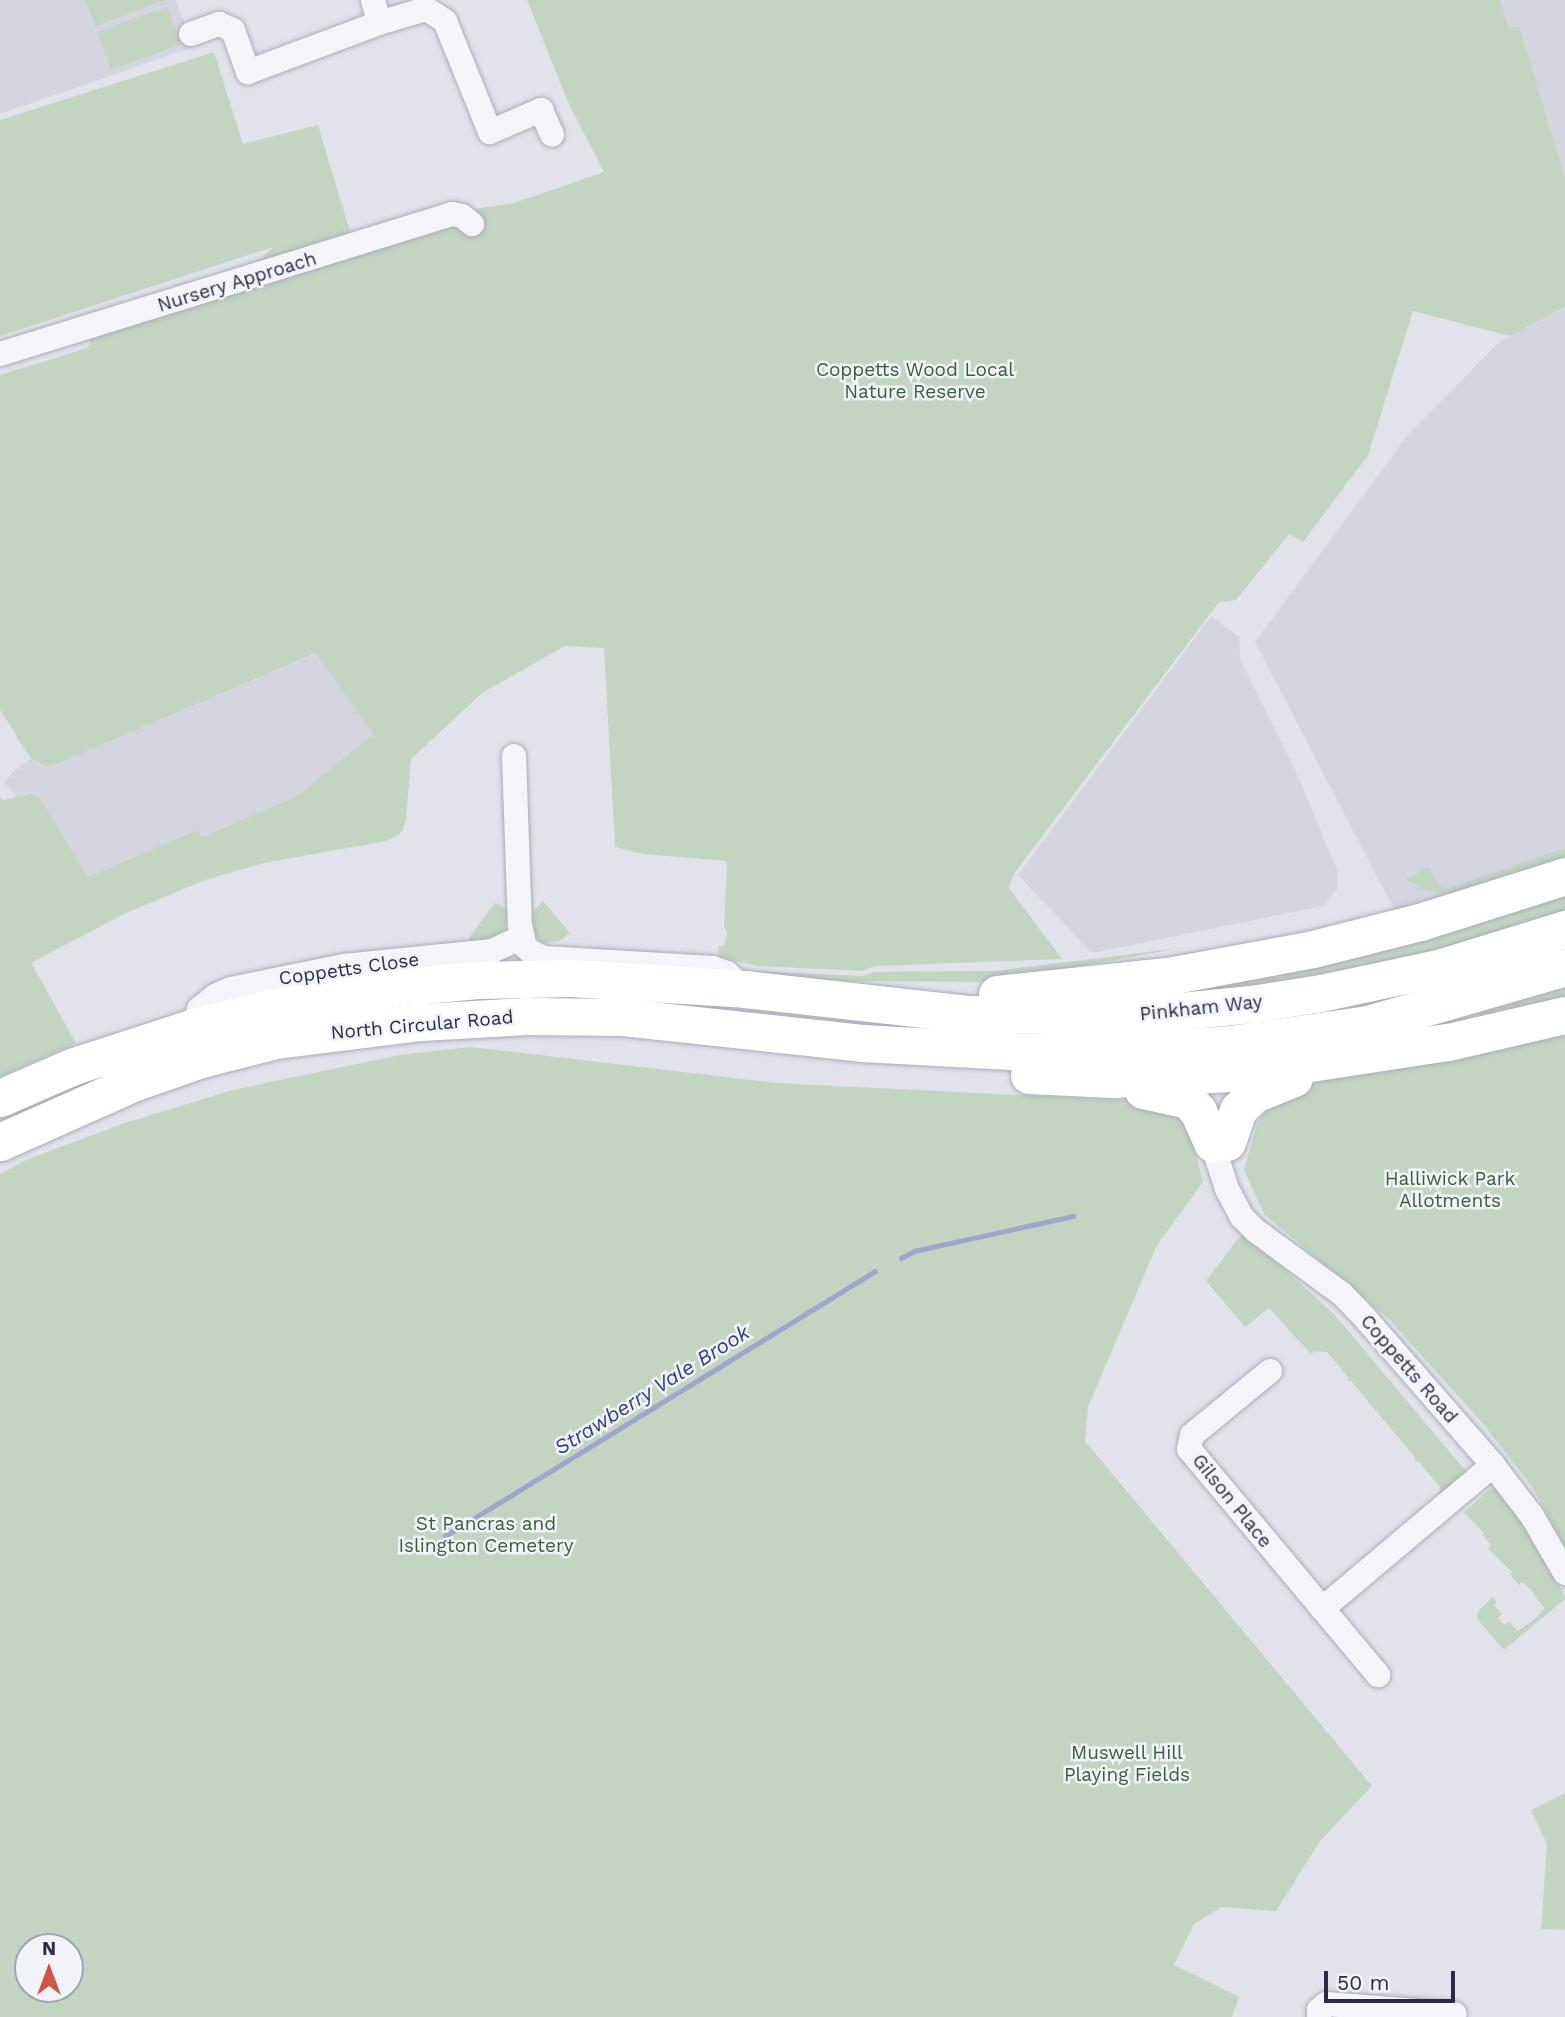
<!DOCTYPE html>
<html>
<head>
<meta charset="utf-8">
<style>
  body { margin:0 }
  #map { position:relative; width:1565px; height:2017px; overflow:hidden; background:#e2e3ea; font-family:"Work Sans",sans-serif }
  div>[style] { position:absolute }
  .built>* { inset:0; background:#d4d5df }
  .green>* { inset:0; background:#c3d4c3 }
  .stream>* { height:5px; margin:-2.5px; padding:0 2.5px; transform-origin:2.5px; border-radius:2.5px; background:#9da7ca }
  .roads { filter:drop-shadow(0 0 2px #abacb8) drop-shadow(0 0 2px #abacb8) }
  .minor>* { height:24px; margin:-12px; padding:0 12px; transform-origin:12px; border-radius:12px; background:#f5f5f9 }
  .highway>* { height:37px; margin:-18.5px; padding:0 18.5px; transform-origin:18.5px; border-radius:18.5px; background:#fff }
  span { translate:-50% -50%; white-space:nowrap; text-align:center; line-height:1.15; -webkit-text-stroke:5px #f2f3f8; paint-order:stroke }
  .street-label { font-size:19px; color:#2a2c43 }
  .park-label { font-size:19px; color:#375e3a }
  .water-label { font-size:21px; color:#334077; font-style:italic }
  .north { position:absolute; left:14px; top:1933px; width:70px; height:70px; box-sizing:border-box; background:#f2f3f8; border:2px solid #a2a3b0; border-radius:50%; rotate:0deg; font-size:19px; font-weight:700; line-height:28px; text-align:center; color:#2a2c43 }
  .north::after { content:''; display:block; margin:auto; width:24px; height:32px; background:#cf5547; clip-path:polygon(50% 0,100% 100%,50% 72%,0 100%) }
  .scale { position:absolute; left:1324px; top:1971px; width:131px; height:32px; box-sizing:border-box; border:4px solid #2a2c43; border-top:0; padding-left:9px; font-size:21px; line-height:24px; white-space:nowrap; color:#2a2c43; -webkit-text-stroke:5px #f2f3f8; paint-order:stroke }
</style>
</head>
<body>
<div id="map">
  <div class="built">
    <div style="clip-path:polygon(0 0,176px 0,193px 47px,0 114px)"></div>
    <div style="clip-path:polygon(1500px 0,1565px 0,1565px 178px,1518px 26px,1509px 28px)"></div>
    <div style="clip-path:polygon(1565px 308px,1565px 851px,1396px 913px,1255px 642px,1407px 436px,1500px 341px)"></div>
    <div style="clip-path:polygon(1211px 616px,1239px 637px,1240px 659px,1297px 774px,1338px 872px,1337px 889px,1323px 906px,1092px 953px,1018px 875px)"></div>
    <div style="clip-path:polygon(317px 653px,373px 734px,297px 796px,203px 837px,197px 830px,88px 877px,40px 798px,32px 794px,19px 799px,4px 783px,14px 771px,31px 759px,38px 764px,57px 764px)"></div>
  </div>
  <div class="green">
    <div style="clip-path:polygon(86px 0,165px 0,95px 26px)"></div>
    <div style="clip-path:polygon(527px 0,1500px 0,1509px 28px,1519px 26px,1565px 178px,1565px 307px,1510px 336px,1413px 311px,1368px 455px,1303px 542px,1289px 534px,1236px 600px,1219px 602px,1013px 875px,1009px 888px,1062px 959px,875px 966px,862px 971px,758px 966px,719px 957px,718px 946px,724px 946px,727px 933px,724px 926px,727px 861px,643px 854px,615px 847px,604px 648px,565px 646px,482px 693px,411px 759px,406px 819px,403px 830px,397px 836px,386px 841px,264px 863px,205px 880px,124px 914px,31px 963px,76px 1043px,0 1077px,0 796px,2px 800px,32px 794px,40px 798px,88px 877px,197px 830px,203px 837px,297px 796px,373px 734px,316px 653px,57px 764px,45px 766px,31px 759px,0 710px,0 375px,87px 348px,90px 344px,89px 328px,473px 216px,475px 209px,514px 203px,604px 172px,568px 102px)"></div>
    <div style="clip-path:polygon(167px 7px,181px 44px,111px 70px,97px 32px)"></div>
    <div style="clip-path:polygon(214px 52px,243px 144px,318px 125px,351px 235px,252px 268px,273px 247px,0 336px,0 120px)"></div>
    <div style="clip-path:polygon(1565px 848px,1565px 857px,1457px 895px,1424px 890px,1406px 879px,1428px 867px,1439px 885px,1447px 889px)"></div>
    <div style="clip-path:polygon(1565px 889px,1565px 911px,1424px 954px,1231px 991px,1168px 997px,1166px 987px)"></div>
    <div style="clip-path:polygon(543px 901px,570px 933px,559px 941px,542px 943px,531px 930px,531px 914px)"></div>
    <div style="clip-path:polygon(495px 903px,510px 910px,505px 929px,492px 940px,467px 945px,470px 936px)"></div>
    <div style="clip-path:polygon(1180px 948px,993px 982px,842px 981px,752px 974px,753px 971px,863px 976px,874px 972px,994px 971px)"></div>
    <div style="clip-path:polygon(1565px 984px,1565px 1004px,1481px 1023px,1479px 1009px)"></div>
    <div style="clip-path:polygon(1565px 1028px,1565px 1548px,1533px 1488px,1484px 1425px,1390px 1320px,1264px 1214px,1244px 1170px,1257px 1125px,1272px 1099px,1300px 1086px)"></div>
    <div style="clip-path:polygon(evenodd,471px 1047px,776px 1083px,1183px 1103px,1203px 1182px,1157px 1245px,1088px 1407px,1085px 1441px,1372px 1786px,1320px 1841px,1276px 1911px,1221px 1907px,1194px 1924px,1174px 1965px,1239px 1997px,1232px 2017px,0 2017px,0 1174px,28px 1159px,125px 1123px,233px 1090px,400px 1055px,471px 1047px,28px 1947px,70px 1947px,70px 1989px,28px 1989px,28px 1947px)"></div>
    <div style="clip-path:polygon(1243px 1232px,1334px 1314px,1469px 1475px,1439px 1499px,1440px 1487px,1418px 1461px,1415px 1462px,1415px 1457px,1350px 1380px,1348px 1382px,1348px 1377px,1327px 1352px,1315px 1351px,1311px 1354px,1269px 1308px,1245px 1327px,1206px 1281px)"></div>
    <div style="clip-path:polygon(1496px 1488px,1524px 1521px,1565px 1596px,1565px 1599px,1504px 1650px,1477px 1619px,1478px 1611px,1493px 1597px,1497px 1602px,1494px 1605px,1502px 1614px,1498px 1618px,1504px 1625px,1509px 1622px,1518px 1631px,1536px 1618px,1544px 1608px,1531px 1590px,1522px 1582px,1519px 1585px,1510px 1574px,1512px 1572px,1488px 1549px,1491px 1545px,1483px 1535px,1484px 1533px,1464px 1512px,1489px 1490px)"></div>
    <div style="clip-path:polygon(1565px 1793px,1565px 1930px,1541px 1929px,1547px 1844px,1531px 1810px)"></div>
  </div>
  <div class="stream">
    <div style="left:901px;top:1258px;width:15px;rotate:-28deg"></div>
    <div style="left:914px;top:1251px;width:163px;rotate:-12.4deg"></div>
    <div style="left:445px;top:1536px;width:505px;rotate:-31.64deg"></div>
  </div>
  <div class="roads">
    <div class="minor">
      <div style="left:373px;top:0;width:24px;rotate:75deg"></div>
      <div style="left:191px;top:34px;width:30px;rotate:-20deg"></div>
      <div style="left:219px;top:24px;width:15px;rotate:23deg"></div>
      <div style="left:233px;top:30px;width:45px;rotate:70.3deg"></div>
      <div style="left:248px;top:72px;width:140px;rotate:-20.5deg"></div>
      <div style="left:379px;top:23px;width:49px;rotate:-16.6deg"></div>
      <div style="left:426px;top:9px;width:22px;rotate:32deg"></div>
      <div style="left:445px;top:21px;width:120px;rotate:67.9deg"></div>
      <div style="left:490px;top:132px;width:56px;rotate:-23.3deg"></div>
      <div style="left:541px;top:110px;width:27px;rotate:66deg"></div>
      <div style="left:0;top:354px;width:473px;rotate:-17.2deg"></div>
      <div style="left:452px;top:214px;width:10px;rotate:11deg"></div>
      <div style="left:462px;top:216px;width:13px;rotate:39deg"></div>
      <div style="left:514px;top:756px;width:169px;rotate:88deg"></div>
      <div style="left:520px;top:925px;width:22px;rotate:77deg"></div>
      <div style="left:525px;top:946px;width:8px;rotate:45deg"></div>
      <div style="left:531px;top:952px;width:14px;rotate:25deg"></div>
      <div style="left:544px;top:958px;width:169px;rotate:3.4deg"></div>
      <div style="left:713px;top:968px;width:15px;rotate:20deg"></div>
      <div style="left:727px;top:973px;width:19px;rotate:43deg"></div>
      <div style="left:194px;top:1027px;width:19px;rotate:-74deg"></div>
      <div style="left:199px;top:1009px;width:21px;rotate:-39deg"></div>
      <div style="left:215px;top:996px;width:17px;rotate:-24deg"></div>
      <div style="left:231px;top:989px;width:115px;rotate:-11.5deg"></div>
      <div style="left:344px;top:966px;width:149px;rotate:-5.8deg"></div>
      <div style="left:492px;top:951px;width:33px;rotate:-25deg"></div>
      <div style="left:1212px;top:1143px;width:48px;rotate:71.9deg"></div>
      <div style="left:1227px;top:1189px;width:32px;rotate:62deg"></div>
      <div style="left:1242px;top:1217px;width:20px;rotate:45deg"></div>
      <div style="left:1256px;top:1231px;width:107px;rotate:36.2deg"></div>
      <div style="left:1342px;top:1294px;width:32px;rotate:46deg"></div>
      <div style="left:1364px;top:1317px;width:196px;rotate:48.9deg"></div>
      <div style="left:1493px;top:1465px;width:64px;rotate:52.6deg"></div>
      <div style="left:1532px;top:1516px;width:66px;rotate:59.9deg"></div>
      <div style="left:1270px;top:1371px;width:101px;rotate:140.6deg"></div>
      <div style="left:1192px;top:1435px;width:14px;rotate:102deg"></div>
      <div style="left:1189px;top:1449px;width:295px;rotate:50.1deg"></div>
      <div style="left:1322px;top:1609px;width:224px;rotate:-40.1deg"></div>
      <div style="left:1319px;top:2017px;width:7px;rotate:-90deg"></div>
      <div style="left:1319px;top:2010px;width:9px;rotate:-41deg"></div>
      <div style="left:1326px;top:2004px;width:129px;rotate:4.4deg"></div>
    </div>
    <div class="highway">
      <div style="left:997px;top:994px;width:178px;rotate:-6.1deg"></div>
      <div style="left:1174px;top:975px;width:141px;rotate:-10.6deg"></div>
      <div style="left:1313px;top:949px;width:110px;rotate:-14.2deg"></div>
      <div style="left:1420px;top:922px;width:152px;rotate:-17.6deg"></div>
      <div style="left:1029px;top:1075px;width:83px;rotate:2.8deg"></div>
      <div style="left:1112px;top:1079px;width:139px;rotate:-2.9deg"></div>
      <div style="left:1251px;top:1072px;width:199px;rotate:-8.7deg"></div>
      <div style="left:1448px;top:1042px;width:120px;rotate:-13deg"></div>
      <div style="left:1143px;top:1090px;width:46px;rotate:12.5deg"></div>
      <div style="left:1188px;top:1100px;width:15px;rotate:48deg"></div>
      <div style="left:1198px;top:1111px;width:35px;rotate:66deg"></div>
      <div style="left:0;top:1098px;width:81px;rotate:-23.4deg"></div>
      <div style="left:74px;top:1066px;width:126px;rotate:-18deg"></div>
      <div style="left:194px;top:1027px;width:72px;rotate:-14.4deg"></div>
      <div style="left:264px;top:1009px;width:139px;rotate:-9.1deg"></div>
      <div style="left:401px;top:987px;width:77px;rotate:-5.2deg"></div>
      <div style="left:478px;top:980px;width:93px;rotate:-1.2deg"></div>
      <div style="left:571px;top:978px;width:173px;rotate:3.6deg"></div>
      <div style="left:744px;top:989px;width:224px;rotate:6.4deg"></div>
      <div style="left:967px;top:1014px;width:164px;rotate:0.7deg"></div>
      <div style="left:1131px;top:1016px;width:121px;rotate:-5.7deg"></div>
      <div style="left:1251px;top:1004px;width:71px;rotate:-8.9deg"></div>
      <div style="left:1321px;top:993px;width:124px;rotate:-12.1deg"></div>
      <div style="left:1442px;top:967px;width:129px;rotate:-17.2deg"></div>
      <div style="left:0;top:1142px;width:148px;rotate:-24deg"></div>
      <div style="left:135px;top:1082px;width:70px;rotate:-19.2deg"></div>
      <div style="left:201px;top:1059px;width:77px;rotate:-14.2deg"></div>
      <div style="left:276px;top:1040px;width:146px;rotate:-7.1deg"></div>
      <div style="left:421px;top:1022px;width:105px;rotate:-3.3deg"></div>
      <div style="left:526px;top:1016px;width:97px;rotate:0.6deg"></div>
      <div style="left:623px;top:1017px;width:240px;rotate:6.2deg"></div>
      <div style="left:862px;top:1043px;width:167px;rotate:3.1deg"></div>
      <div style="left:1029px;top:1052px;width:116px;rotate:-1deg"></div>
      <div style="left:1145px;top:1050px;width:86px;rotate:-4deg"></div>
      <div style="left:1231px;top:1044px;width:138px;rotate:-8.3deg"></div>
      <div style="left:1368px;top:1024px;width:205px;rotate:-16.1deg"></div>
      <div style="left:1227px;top:1142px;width:34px;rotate:-71deg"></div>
      <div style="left:1238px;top:1110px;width:23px;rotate:-45deg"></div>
      <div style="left:1254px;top:1094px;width:43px;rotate:-21.8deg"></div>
    </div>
  </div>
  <div class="street-label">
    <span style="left:237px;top:282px;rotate:-17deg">Nursery Approach</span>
    <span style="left:349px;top:969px;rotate:-8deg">Coppetts Close</span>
    <span style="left:1201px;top:1008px;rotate:-6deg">Pinkham Way</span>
    <span style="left:422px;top:1025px;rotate:-5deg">North Circular Road</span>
    <span style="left:1409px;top:1369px;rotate:49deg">Coppetts Road</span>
    <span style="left:1232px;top:1501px;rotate:51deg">Gilson Place</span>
  </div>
  <div class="park-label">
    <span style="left:915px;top:381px">Coppetts Wood Local<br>Nature Reserve</span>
    <span style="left:1450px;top:1190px">Halliwick Park<br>Allotments</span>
    <span style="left:486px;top:1535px">St Pancras and<br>Islington Cemetery</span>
    <span style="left:1127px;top:1764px">Muswell Hill<br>Playing Fields</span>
  </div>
  <div class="water-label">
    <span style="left:652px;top:1390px;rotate:-32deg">Strawberry Vale Brook</span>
  </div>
  <div class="north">N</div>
  <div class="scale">50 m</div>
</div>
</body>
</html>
